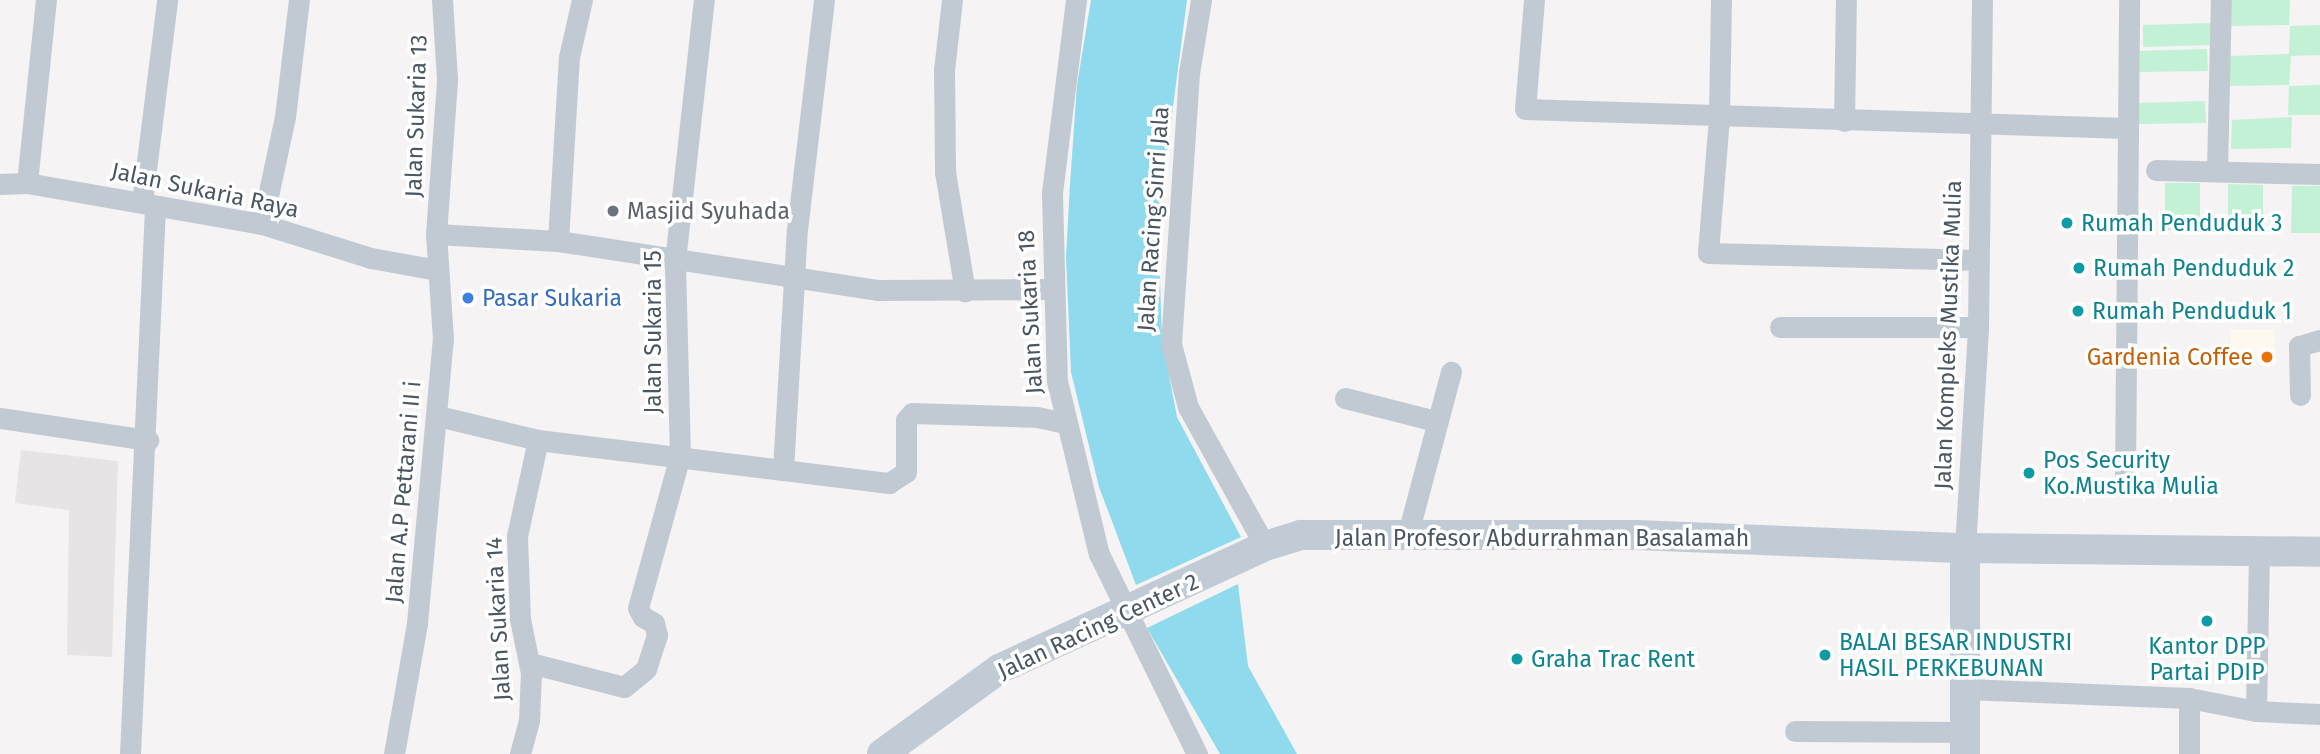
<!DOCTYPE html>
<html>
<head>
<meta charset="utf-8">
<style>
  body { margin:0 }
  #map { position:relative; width:2320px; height:754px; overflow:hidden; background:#f5f3f3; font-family:"Fira Sans",sans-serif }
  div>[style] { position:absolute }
  .commercial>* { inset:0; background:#fdf9ef }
  .education>* { inset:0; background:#e6e4e5 }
  .green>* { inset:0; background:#c3f1d5 }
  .water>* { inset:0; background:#90daee }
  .street>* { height:21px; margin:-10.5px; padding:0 10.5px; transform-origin:10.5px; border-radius:10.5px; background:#c1cad2 }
  .secondary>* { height:30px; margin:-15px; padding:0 15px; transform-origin:15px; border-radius:15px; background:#c1cbd6 }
  .dots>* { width:19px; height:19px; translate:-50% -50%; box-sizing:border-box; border:4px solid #fff; border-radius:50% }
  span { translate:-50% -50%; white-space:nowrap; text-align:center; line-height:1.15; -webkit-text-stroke:7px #fff; paint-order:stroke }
  .street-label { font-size:23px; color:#4a5661 }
  .worship-label { font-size:23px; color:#5b616d }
  .left { translate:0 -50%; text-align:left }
  .culture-label { font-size:23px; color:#0d838f }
  .shop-label { font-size:23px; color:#366cbe }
  .food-label { font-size:23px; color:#c56008 }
  .right { translate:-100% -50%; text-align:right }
</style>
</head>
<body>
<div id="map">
  <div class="commercial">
    <div style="clip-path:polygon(2230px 329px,2275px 329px,2275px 361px,2231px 362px)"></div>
  </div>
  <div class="education">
    <div style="clip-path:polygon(21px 450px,118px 461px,112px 657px,67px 655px,69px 510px,15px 503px)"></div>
  </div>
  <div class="green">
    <div style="clip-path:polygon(2229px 0,2290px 0,2289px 25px,2229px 26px)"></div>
    <div style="clip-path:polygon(2211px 23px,2212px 45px,2143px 47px,2143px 25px)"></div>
    <div style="clip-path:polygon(2320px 25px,2320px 55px,2291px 56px,2289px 85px,2229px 86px,2230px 56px,2289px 54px,2290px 26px)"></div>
    <div style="clip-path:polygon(2207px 49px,2208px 71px,2139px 72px,2139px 51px)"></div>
    <div style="clip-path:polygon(2320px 85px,2320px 115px,2288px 115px,2289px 86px)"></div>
    <div style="clip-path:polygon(2205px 101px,2206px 123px,2137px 124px,2136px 103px)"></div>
    <div style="clip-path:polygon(2292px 117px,2291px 148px,2231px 149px,2232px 120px)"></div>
    <div style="clip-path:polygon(2165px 183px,2200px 183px,2200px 230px,2165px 230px)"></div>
    <div style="clip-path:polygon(2228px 184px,2263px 185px,2263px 231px,2228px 232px)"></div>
    <div style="clip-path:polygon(2292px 186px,2320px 186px,2320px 233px,2291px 233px)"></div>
  </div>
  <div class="water">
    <div style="clip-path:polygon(1091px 0,1187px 0,1158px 221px,1162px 339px,1177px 417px,1241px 537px,1136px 585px,1099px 487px,1071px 372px,1066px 257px,1070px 184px,1077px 85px)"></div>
    <div style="clip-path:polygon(1238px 584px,1248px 666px,1297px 754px,1220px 754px,1147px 628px)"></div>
  </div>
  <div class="street">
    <div style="left:952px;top:0;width:70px;rotate:96.5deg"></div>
    <div style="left:944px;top:70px;width:102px;rotate:89.4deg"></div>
    <div style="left:945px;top:172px;width:121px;rotate:80.5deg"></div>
    <div style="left:1076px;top:0;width:195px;rotate:97.1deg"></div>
    <div style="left:1052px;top:194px;width:187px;rotate:88.5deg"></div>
    <div style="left:1057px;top:381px;width:178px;rotate:76.4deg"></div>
    <div style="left:1099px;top:554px;width:223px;rotate:63.9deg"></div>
    <div style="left:1201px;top:0;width:74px;rotate:99.3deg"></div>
    <div style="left:1189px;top:73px;width:272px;rotate:93.8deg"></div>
    <div style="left:1171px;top:344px;width:65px;rotate:74.9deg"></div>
    <div style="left:1188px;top:407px;width:159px;rotate:61deg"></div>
    <div style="left:1534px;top:0;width:109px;rotate:94.7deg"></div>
    <div style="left:1525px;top:109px;width:601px;rotate:1.81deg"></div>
    <div style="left:1721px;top:0;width:118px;rotate:91deg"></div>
    <div style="left:1719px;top:118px;width:135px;rotate:94.7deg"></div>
    <div style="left:1708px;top:253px;width:271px;rotate:1.5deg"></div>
    <div style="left:1844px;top:121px;width:121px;rotate:-89.1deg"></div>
    <div style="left:2156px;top:170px;width:164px;rotate:1.4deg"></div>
    <div style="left:2217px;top:171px;width:171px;rotate:-88.7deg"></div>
    <div style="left:27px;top:183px;width:184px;rotate:-84.1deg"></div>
    <div style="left:0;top:184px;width:27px;rotate:-2deg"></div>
    <div style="left:27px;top:183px;width:239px;rotate:9.9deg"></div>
    <div style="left:262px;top:224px;width:114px;rotate:17.3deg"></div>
    <div style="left:371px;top:258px;width:68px;rotate:10.2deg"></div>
    <div style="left:142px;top:202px;width:204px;rotate:-82.9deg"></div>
    <div style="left:262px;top:224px;width:109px;rotate:-77.9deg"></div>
    <div style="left:285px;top:117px;width:118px;rotate:-83.2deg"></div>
    <div style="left:436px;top:234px;width:122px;rotate:3.3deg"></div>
    <div style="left:558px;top:241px;width:324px;rotate:8.7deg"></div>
    <div style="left:878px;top:290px;width:173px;rotate:-0.3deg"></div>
    <div style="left:558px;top:241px;width:184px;rotate:-86.6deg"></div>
    <div style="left:569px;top:57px;width:58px;rotate:-77.2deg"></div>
    <div style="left:1780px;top:327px;width:198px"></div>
    <div style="left:2300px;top:395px;width:49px;rotate:-91.2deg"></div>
    <div style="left:2299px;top:346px;width:22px;rotate:-16deg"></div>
    <div style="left:1345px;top:398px;width:94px;rotate:14.2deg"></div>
    <div style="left:438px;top:416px;width:103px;rotate:13.5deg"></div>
    <div style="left:538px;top:440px;width:354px;rotate:7deg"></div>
    <div style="left:889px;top:483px;width:20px;rotate:-33deg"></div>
    <div style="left:906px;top:472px;width:52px;rotate:-90deg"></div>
    <div style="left:906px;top:420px;width:9px;rotate:-49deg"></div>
    <div style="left:912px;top:413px;width:125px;rotate:1.8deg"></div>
    <div style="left:1037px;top:417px;width:29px;rotate:12deg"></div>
    <div style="left:0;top:418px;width:150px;rotate:8.5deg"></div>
    <div style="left:783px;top:470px;width:240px;rotate:-86.7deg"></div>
    <div style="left:797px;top:230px;width:232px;rotate:-83.3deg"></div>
    <div style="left:2125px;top:475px;width:475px;rotate:-89.5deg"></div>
    <div style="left:1407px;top:537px;width:171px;rotate:-75.1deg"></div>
    <div style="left:1965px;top:548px;width:221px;rotate:-86.6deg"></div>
    <div style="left:1978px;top:327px;width:327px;rotate:-89.3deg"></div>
    <div style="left:530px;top:663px;width:97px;rotate:14.3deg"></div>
    <div style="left:624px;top:687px;width:28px;rotate:-39deg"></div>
    <div style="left:646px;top:669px;width:36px;rotate:-72deg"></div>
    <div style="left:657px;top:635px;width:12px;rotate:-104deg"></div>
    <div style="left:654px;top:623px;width:13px;rotate:-151deg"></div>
    <div style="left:643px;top:617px;width:10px;rotate:-119deg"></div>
    <div style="left:638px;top:608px;width:158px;rotate:-74.6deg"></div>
    <div style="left:680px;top:456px;width:195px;rotate:-91.5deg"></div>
    <div style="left:675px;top:261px;width:263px;rotate:-83.7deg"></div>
    <div style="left:1966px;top:689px;width:223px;rotate:2.3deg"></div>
    <div style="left:2189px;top:698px;width:68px;rotate:11deg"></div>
    <div style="left:2256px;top:711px;width:64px;rotate:2.7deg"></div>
    <div style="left:2256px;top:711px;width:159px;rotate:-88.9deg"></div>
    <div style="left:1795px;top:731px;width:170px;rotate:0.3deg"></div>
    <div style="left:130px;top:754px;width:548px;rotate:-87.38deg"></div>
    <div style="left:394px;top:754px;width:133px;rotate:-80deg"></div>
    <div style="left:417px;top:623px;width:285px;rotate:-84.8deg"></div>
    <div style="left:443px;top:339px;width:105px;rotate:-93.8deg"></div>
    <div style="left:436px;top:234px;width:155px;rotate:-85.9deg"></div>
    <div style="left:447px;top:79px;width:79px;rotate:-93.6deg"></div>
    <div style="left:520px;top:754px;width:35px;rotate:-75deg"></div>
    <div style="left:529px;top:720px;width:47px;rotate:-87.6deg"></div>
    <div style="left:531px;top:673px;width:55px;rotate:-101.5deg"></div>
    <div style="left:520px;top:619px;width:83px;rotate:-92.1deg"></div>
    <div style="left:517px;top:536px;width:98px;rotate:-77.7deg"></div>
    <div style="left:2189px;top:754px;width:56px;rotate:-90deg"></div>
  </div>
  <div class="secondary">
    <div style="left:882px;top:754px;width:145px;rotate:-36deg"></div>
    <div style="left:999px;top:669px;width:293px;rotate:-24.8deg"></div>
    <div style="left:1265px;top:546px;width:38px;rotate:-17deg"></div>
    <div style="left:1301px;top:535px;width:335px"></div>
    <div style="left:1636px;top:535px;width:329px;rotate:2.3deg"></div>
    <div style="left:1965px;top:754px;width:206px;rotate:-90deg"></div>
    <div style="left:1965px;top:548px;width:355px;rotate:0.6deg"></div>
  </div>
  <div class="dots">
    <div style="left:613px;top:211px;background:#6b7280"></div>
    <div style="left:2067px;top:223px;background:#0f9aa8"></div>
    <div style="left:2079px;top:268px;background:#0f9aa8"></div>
    <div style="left:468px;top:298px;background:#3f7fe0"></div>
    <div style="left:2078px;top:311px;background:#0f9aa8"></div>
    <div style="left:2267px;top:357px;background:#e8710a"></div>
    <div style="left:2029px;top:473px;background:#0f9aa8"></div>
    <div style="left:2207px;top:621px;background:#0f9aa8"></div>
    <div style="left:1825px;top:655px;background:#0f9aa8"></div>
    <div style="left:1517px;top:659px;background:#0f9aa8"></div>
  </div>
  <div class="street-label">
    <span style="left:416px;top:116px;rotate:-88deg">Jalan Sukaria 13</span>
    <span style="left:205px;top:190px;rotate:12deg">Jalan Sukaria Raya</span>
    <span style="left:1153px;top:219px;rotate:-86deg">Jalan Racing Sinri Jala</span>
    <span style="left:1030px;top:312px;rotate:-93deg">Jalan Sukaria 18</span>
    <span style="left:653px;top:332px;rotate:-90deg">Jalan Sukaria 15</span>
    <span style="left:1948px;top:335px;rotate:-88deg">Jalan Kompleks Mustika Mulia</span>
    <span style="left:403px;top:492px;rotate:-85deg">Jalan A.P Pettarani II i</span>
    <span style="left:1542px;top:538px">Jalan Profesor Abdurrahman Basalamah</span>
    <span style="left:498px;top:619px;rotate:-93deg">Jalan Sukaria 14</span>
    <span style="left:1098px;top:626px;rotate:-25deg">Jalan Racing Center 2</span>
  </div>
  <div class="worship-label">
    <span class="left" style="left:627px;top:211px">Masjid Syuhada</span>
  </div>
  <div class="culture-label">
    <span class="left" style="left:2081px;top:223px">Rumah Penduduk 3</span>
    <span class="left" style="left:2093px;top:268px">Rumah Penduduk 2</span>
    <span class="left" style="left:2092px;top:311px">Rumah Penduduk 1</span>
    <span class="left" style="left:2043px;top:473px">Pos Security<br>Ko.Mustika Mulia</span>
    <span class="left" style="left:1839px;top:655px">BALAI BESAR INDUSTRI<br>HASIL PERKEBUNAN</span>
    <span style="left:2207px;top:659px">Kantor DPP<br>Partai PDIP</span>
    <span class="left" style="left:1531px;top:659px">Graha Trac Rent</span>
  </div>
  <div class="shop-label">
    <span class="left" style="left:482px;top:298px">Pasar Sukaria</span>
  </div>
  <div class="food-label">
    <span class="right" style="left:2253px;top:357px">Gardenia Coffee</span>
  </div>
</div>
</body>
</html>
